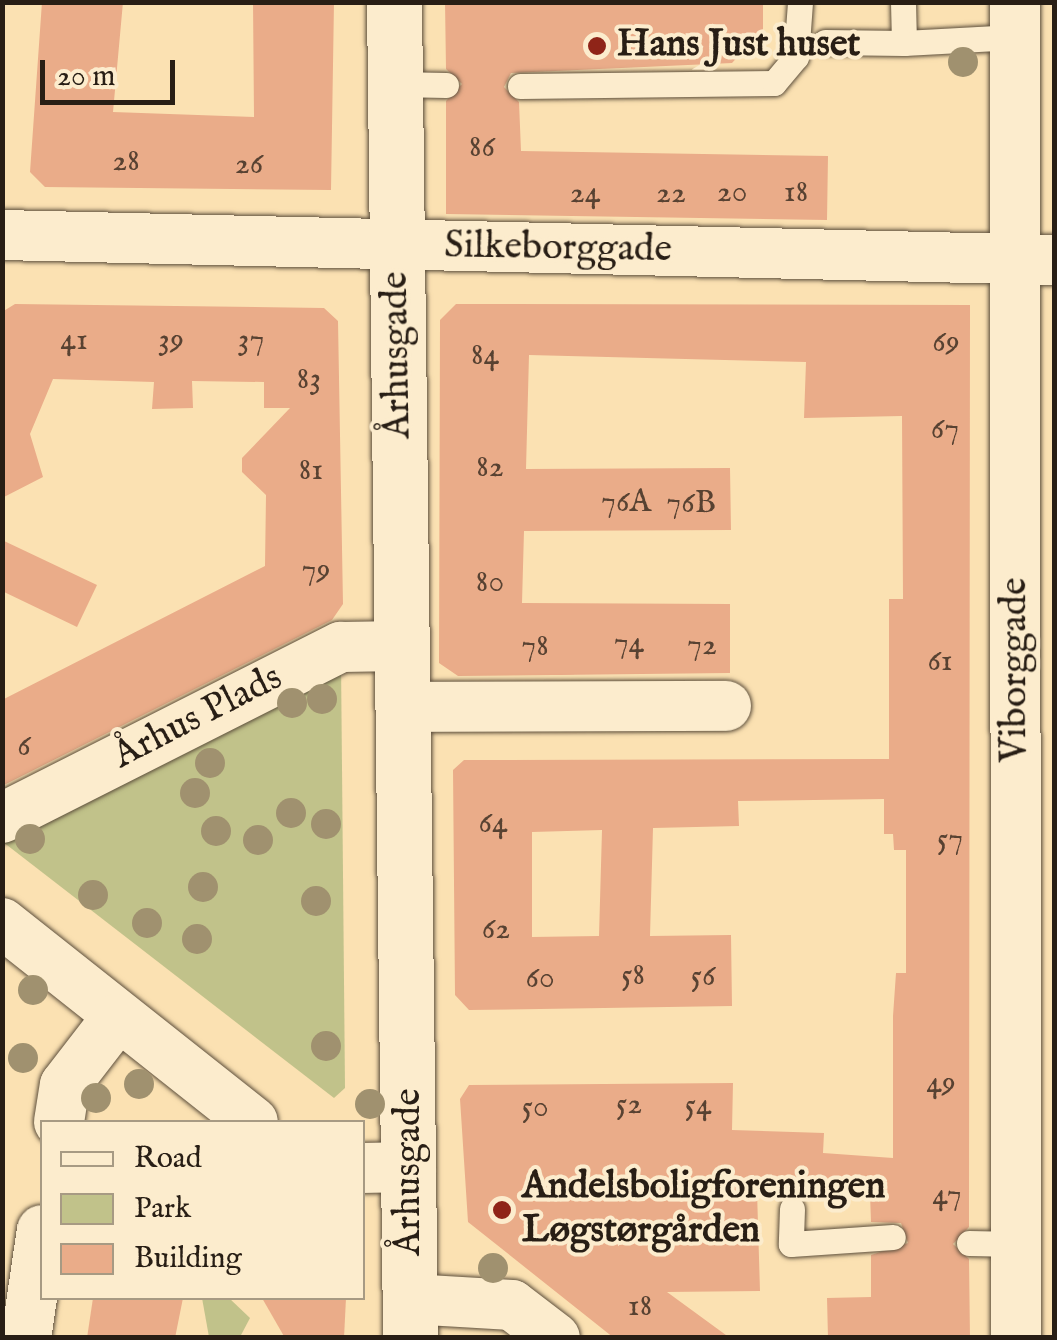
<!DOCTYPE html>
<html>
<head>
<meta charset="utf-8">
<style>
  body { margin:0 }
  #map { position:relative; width:1057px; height:1340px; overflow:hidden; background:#fbe1b2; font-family:"IM FELL English",serif }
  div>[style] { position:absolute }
  .green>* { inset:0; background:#c1c28a }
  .building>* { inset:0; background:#eaac89 }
  .roads { filter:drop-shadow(0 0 2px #5d4f3c) drop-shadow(0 0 2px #5d4f3c) }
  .service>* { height:25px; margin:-12.5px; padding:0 12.5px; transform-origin:12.5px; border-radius:12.5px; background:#fceccd }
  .minor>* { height:50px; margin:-25px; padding:0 25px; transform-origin:25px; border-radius:25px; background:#fceccd }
  .tertiary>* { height:55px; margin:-27.5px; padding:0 27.5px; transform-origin:27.5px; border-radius:27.5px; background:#fceccd }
  .trees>* { width:30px; height:30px; margin:-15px; border-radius:50%; background:#a0916f }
  .dots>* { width:28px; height:28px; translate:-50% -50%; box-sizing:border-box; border:5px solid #fceccd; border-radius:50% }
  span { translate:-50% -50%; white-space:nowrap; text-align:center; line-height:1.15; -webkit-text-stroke:8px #fceccd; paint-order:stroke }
  .number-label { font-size:32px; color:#584232 }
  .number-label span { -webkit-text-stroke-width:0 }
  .poi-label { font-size:38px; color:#281e15; font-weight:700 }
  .left { translate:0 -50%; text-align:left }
  .street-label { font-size:38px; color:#281e15 }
  .frame { position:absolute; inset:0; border:5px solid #281e15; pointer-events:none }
  .legend { position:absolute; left:40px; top:1120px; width:325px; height:180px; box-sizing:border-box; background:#fceccd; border:2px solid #a79a83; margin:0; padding:12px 18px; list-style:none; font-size:30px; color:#281e15 }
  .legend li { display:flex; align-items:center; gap:20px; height:50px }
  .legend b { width:50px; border:2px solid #a79a83 }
  .scale { position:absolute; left:40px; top:60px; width:135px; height:45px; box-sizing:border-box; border:5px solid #281e15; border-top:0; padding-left:12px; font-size:30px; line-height:35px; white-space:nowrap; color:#281e15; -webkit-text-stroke:8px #fceccd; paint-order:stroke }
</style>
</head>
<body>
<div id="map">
  <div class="green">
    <div style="clip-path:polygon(341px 661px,345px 1088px,334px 1098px,3px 842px)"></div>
    <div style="clip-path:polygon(202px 1298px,229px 1298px,250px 1318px,240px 1337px,209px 1337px)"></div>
  </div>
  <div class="building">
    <div style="clip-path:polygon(42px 2px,123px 2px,113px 112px,254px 117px,253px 2px,334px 2px,331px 190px,45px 187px,30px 172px)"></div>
    <div style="clip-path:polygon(445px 2px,763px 2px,763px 29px,732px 63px,511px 73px,504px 87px,519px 102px,521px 151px,828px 156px,827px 220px,446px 214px,446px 101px,462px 84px,446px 69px)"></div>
    <div style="clip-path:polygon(15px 304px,324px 308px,338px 321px,343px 604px,332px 620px,2px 786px,2px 700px,265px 566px,266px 495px,242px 472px,242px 458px,290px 408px,264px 408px,264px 382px,192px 381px,193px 408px,152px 409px,154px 382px,53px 379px,30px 434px,43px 477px,2px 498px,2px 312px)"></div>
    <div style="clip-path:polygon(evenodd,456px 304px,970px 305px,969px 1227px,953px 1244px,969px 1259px,970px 1338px,828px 1338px,827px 1298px,871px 1297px,871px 1255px,908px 1243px,901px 1223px,871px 1222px,870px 1194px,757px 1191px,760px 1291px,667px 1292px,730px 1338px,614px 1338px,468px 1222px,460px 1099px,469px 1085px,733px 1083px,732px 1130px,824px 1133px,823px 1153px,893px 1158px,893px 1016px,896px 973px,906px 973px,906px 850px,894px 850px,893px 834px,884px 834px,884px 799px,738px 801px,739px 826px,653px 828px,650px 936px,731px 935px,732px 1006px,469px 1010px,455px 995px,453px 770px,464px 760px,889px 759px,889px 599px,903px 599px,902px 416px,804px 418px,806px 362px,529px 355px,526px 469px,730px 468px,731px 530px,524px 531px,522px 603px,730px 604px,730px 673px,458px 676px,439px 663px,440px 320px,456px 304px,602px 830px,599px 936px,532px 937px,532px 832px,602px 830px)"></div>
    <div style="clip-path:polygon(2px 540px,97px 585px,77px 627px,2px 591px)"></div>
    <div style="clip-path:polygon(93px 1298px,183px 1298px,175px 1338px,87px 1338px)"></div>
    <div style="clip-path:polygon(262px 1298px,346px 1298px,344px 1338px,285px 1338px)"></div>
  </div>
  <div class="roads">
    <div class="service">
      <div style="left:903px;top:2px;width:41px;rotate:88.6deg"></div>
      <div style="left:904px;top:43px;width:111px;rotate:-3.1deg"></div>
      <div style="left:825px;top:42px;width:79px;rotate:0.7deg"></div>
      <div style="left:395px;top:84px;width:51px;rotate:1.1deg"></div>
      <div style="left:520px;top:86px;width:254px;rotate:-0.7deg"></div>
      <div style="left:774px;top:83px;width:34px;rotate:-50deg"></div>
      <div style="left:796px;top:57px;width:55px;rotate:-85.8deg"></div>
      <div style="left:792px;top:1209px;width:35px;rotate:92deg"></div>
      <div style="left:791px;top:1244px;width:102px;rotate:-3.9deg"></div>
      <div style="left:969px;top:1243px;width:48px;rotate:1.2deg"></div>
    </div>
    <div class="minor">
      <div style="left:1015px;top:2px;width:1336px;rotate:89.96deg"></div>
      <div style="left:2px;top:235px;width:1052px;rotate:1.36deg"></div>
      <div style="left:404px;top:707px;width:322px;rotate:-0.2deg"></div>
      <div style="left:2px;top:818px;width:380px;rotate:-26.8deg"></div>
      <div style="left:341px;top:647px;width:60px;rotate:-1deg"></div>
      <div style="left:2px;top:923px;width:320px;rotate:38.4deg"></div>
      <div style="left:59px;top:1122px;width:37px;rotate:-81deg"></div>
      <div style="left:65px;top:1085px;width:83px;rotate:-52.3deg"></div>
      <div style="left:362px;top:1168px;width:49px;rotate:-1.2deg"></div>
      <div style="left:410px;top:1299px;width:102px;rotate:3.4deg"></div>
      <div style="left:512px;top:1305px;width:54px;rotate:37.5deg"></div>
      <div style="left:26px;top:1338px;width:109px;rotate:-81.6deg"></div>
    </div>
    <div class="tertiary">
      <div style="left:394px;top:2px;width:1336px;rotate:89.31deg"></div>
    </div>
  </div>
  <div class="trees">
    <div style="left:963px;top:62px"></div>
    <div style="left:322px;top:699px"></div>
    <div style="left:292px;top:703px"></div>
    <div style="left:210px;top:763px"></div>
    <div style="left:195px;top:793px"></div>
    <div style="left:291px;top:813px"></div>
    <div style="left:326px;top:824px"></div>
    <div style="left:216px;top:831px"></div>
    <div style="left:30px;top:839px"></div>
    <div style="left:258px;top:840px"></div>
    <div style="left:203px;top:887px"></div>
    <div style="left:93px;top:895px"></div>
    <div style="left:316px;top:901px"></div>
    <div style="left:147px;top:923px"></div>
    <div style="left:197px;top:939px"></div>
    <div style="left:33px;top:990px"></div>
    <div style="left:326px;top:1046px"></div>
    <div style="left:23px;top:1058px"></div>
    <div style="left:139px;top:1084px"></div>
    <div style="left:96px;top:1098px"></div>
    <div style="left:370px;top:1104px"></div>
    <div style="left:493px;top:1268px"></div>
  </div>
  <div class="dots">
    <div style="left:597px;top:46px;background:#8f2418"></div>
    <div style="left:502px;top:1210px;background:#8f2418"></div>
  </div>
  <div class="number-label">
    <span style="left:482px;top:148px">86</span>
    <span style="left:126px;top:162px">28</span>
    <span style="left:249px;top:165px">26</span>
    <span style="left:732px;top:193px">20</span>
    <span style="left:796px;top:193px">18</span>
    <span style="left:585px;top:194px">24</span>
    <span style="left:671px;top:194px">22</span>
    <span style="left:74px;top:341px">41</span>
    <span style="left:171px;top:341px">39</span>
    <span style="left:251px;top:341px">37</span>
    <span style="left:946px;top:343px">69</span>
    <span style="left:485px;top:356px">84</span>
    <span style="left:309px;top:380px">83</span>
    <span style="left:945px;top:430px">67</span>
    <span style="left:490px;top:468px">82</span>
    <span style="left:311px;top:471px">81</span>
    <span style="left:626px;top:503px">76A</span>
    <span style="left:691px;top:504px">76B</span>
    <span style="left:316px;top:571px">79</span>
    <span style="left:490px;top:583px">80</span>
    <span style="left:629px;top:644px">74</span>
    <span style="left:702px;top:646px">72</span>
    <span style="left:535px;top:647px">78</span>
    <span style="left:940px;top:662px">61</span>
    <span style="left:24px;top:747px">6</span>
    <span style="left:493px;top:824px">64</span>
    <span style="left:950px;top:840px">57</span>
    <span style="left:496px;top:930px">62</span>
    <span style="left:633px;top:976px">58</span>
    <span style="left:703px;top:977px">56</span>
    <span style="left:540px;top:979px">60</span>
    <span style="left:941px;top:1084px">49</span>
    <span style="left:629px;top:1105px">52</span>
    <span style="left:698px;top:1106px">54</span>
    <span style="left:535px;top:1108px">50</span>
    <span style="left:947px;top:1196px">47</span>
    <span style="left:640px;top:1307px">18</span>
  </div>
  <div class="poi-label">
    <span class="left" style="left:617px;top:46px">Hans Just huset</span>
    <span class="left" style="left:522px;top:1210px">Andelsboligforeningen<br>Løgstørgården</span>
  </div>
  <div class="street-label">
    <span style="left:558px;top:249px;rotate:1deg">Silkeborggade</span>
    <span style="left:398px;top:355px;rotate:-91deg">Århusgade</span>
    <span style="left:1016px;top:670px;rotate:-90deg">Viborggade</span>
    <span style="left:198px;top:718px;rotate:-27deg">Århus Plads</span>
    <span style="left:410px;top:1172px;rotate:-90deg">Århusgade</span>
  </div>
  <div class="frame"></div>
  <ul class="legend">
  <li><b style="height:12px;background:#fceccd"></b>Road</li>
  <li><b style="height:28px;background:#c1c28a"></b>Park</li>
  <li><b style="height:28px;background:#eaac89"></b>Building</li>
  </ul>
  <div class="scale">20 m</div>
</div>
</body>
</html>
